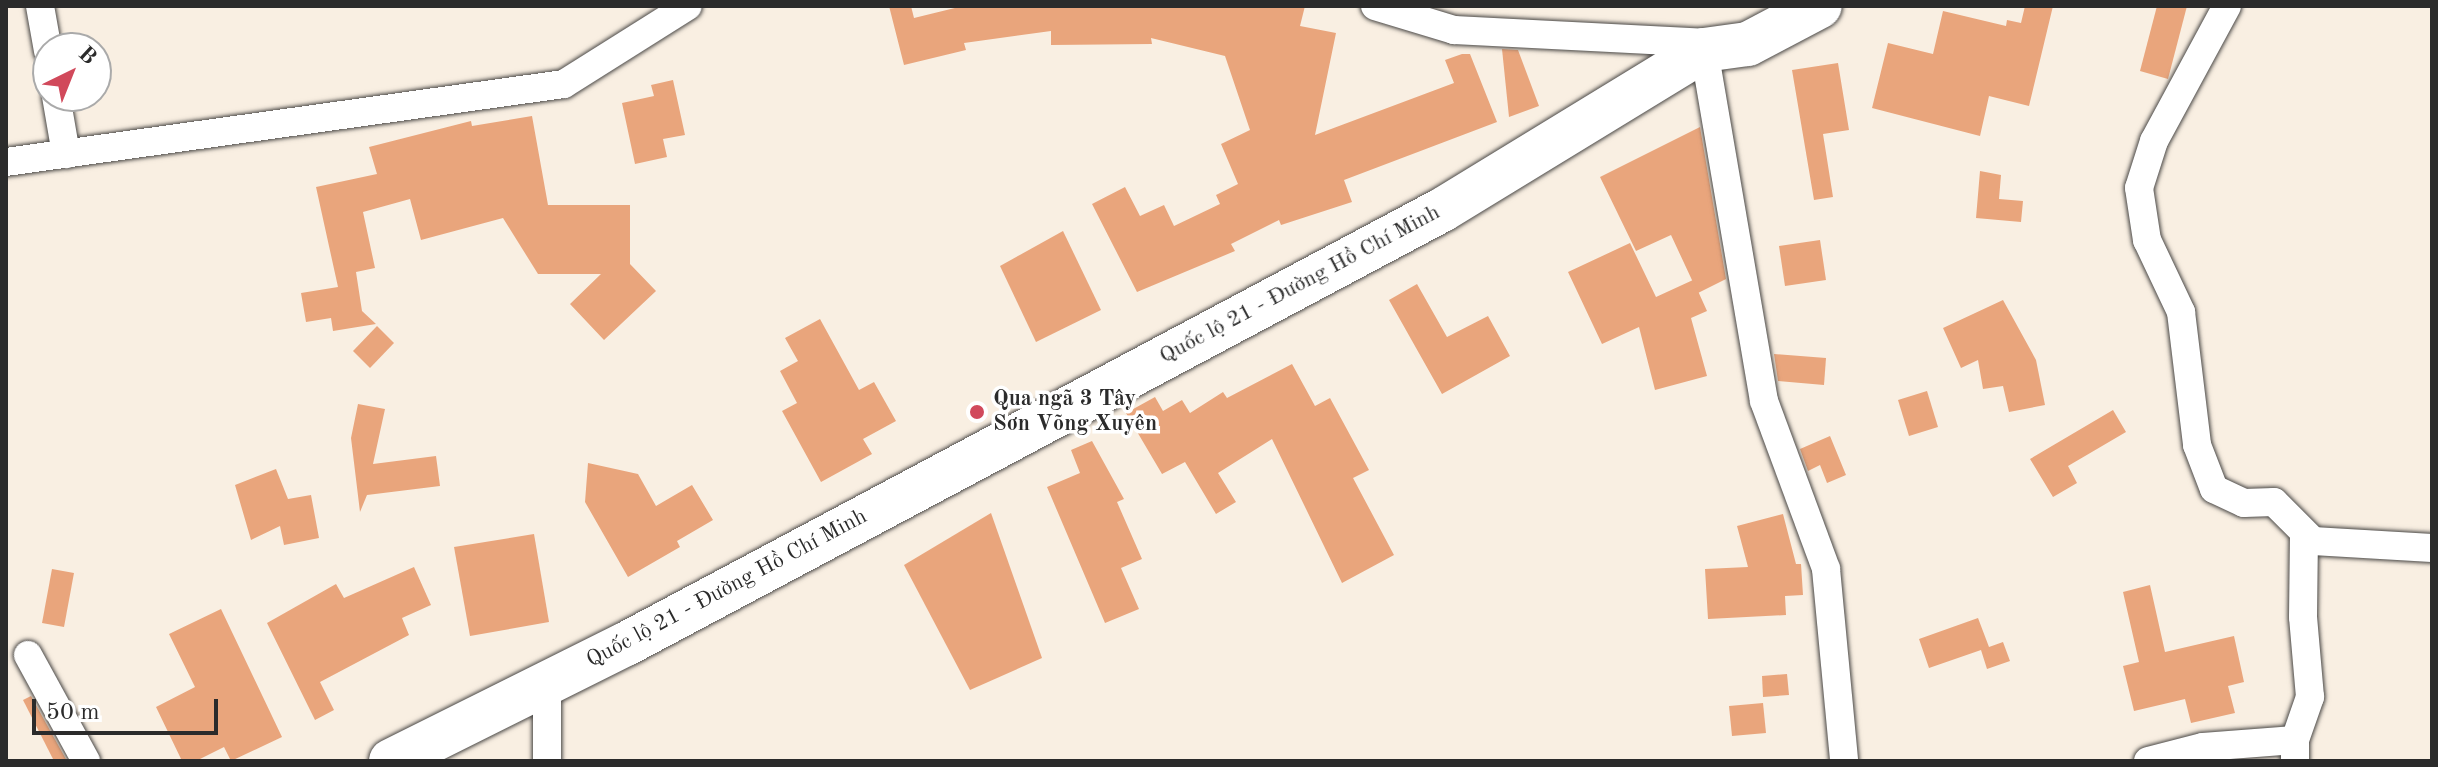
<!DOCTYPE html>
<html>
<head>
<meta charset="utf-8">
<style>
  body { margin:0 }
  #map { position:relative; width:2438px; height:767px; overflow:hidden; background:#f9efe2; font-family:"Old Standard TT",serif }
  div>[style] { position:absolute }
  .building>* { inset:0; background:#e9a57c }
  .roads { filter:drop-shadow(0 0 2px #4a4846) drop-shadow(0 0 2px #4a4846) }
  .minor>* { height:28px; margin:-14px; padding:0 14px; transform-origin:14px; border-radius:14px; background:#fff }
  .trunk>* { height:44px; margin:-22px; padding:0 22px; transform-origin:22px; border-radius:22px; background:#fff }
  .dots>* { width:22px; height:22px; translate:-50% -50%; box-sizing:border-box; border:4px solid #fff; border-radius:50% }
  span { translate:-50% -50%; white-space:nowrap; text-align:center; line-height:1.15; -webkit-text-stroke:7px #fff; paint-order:stroke }
  .street-label { font-size:22px; color:#2b2b2b }
  .poi-label { font-size:22px; color:#2b2b2b; font-weight:700 }
  .left { translate:0 -50%; text-align:left }
  .frame { position:absolute; inset:0; border:8px solid #2b2b2b; pointer-events:none }
  .north { position:absolute; left:32px; top:32px; width:80px; height:80px; box-sizing:border-box; background:#fff; border:2px solid #aaa; border-radius:50%; rotate:43deg; font-size:22px; font-weight:700; line-height:32px; text-align:center; color:#2b2b2b }
  .north::after { content:''; display:block; margin:auto; width:28px; height:36px; background:#d1495b; clip-path:polygon(50% 0,100% 100%,50% 72%,0 100%) }
  .scale { position:absolute; left:32px; top:699px; width:186px; height:36px; box-sizing:border-box; border:4px solid #2b2b2b; border-top:0; padding-left:10px; font-size:24px; line-height:28px; white-space:nowrap; color:#2b2b2b; -webkit-text-stroke:6px #fff; paint-order:stroke }
</style>
</head>
<body>
<div id="map">
  <div class="building">
    <div style="clip-path:polygon(889px 6px,911px 6px,914px 18px,963px 6px,1305px 6px,1300px 26px,1336px 33px,1315px 135px,1454px 83px,1445px 60px,1462px 54px,1470px 54px,1497px 122px,1344px 180px,1352px 202px,1281px 225px,1279px 220px,1231px 244px,1235px 251px,1137px 292px,1092px 204px,1125px 187px,1140px 216px,1164px 205px,1174px 226px,1220px 204px,1216px 195px,1238px 184px,1221px 144px,1250px 130px,1225px 56px,1151px 38px,1152px 44px,1051px 45px,1051px 31px,964px 43px,966px 50px,904px 65px)"></div>
    <div style="clip-path:polygon(2025px 6px,2053px 6px,2029px 106px,1989px 96px,1980px 136px,1872px 108px,1888px 43px,1933px 54px,1943px 11px,2006px 26px,2007px 20px,2021px 23px)"></div>
    <div style="clip-path:polygon(2157px 6px,2187px 6px,2168px 79px,2140px 71px)"></div>
    <div style="clip-path:polygon(1502px 49px,1518px 50px,1539px 106px,1509px 117px)"></div>
    <div style="clip-path:polygon(1838px 63px,1849px 130px,1823px 134px,1833px 197px,1814px 200px,1792px 70px)"></div>
    <div style="clip-path:polygon(673px 80px,685px 135px,663px 139px,667px 157px,635px 164px,622px 103px,654px 96px,651px 85px)"></div>
    <div style="clip-path:polygon(532px 116px,548px 205px,630px 205px,630px 264px,656px 291px,604px 340px,570px 304px,601px 274px,538px 274px,503px 218px,421px 240px,410px 199px,363px 212px,375px 268px,356px 272px,362px 311px,376px 324px,333px 331px,331px 318px,306px 322px,301px 293px,338px 287px,316px 187px,377px 174px,369px 147px,471px 121px,472px 126px)"></div>
    <div style="clip-path:polygon(1700px 127px,1726px 279px,1698px 293px,1671px 235px,1636px 251px,1600px 177px)"></div>
    <div style="clip-path:polygon(1980px 171px,2001px 175px,1999px 199px,2023px 201px,2021px 222px,1976px 218px)"></div>
    <div style="clip-path:polygon(1063px 231px,1101px 310px,1036px 342px,1000px 266px)"></div>
    <div style="clip-path:polygon(1820px 240px,1826px 280px,1785px 286px,1779px 246px)"></div>
    <div style="clip-path:polygon(1630px 243px,1656px 297px,1693px 280px,1707px 311px,1691px 318px,1707px 376px,1655px 390px,1639px 327px,1602px 344px,1568px 272px)"></div>
    <div style="clip-path:polygon(1417px 284px,1447px 337px,1488px 316px,1510px 356px,1442px 394px,1389px 300px)"></div>
    <div style="clip-path:polygon(2003px 300px,2036px 360px,2045px 405px,2009px 412px,2003px 386px,1983px 389px,1978px 360px,1961px 368px,1943px 328px)"></div>
    <div style="clip-path:polygon(820px 319px,859px 390px,874px 382px,896px 421px,863px 439px,872px 454px,821px 482px,782px 411px,797px 403px,780px 371px,798px 361px,785px 338px)"></div>
    <div style="clip-path:polygon(377px 326px,394px 343px,370px 368px,353px 351px)"></div>
    <div style="clip-path:polygon(1774px 354px,1826px 358px,1824px 385px,1778px 381px)"></div>
    <div style="clip-path:polygon(1292px 364px,1315px 406px,1330px 398px,1369px 470px,1353px 478px,1394px 555px,1342px 583px,1272px 439px,1218px 473px,1236px 502px,1216px 514px,1185px 462px,1162px 474px,1126px 413px,1155px 397px,1163px 411px,1182px 400px,1190px 413px,1223px 392px,1227px 398px)"></div>
    <div style="clip-path:polygon(1927px 391px,1938px 427px,1909px 436px,1898px 400px)"></div>
    <div style="clip-path:polygon(358px 404px,385px 409px,373px 464px,436px 456px,440px 486px,367px 495px,360px 512px,351px 438px)"></div>
    <div style="clip-path:polygon(2113px 410px,2126px 432px,2068px 466px,2077px 483px,2053px 497px,2030px 459px)"></div>
    <div style="clip-path:polygon(1830px 436px,1846px 475px,1827px 483px,1820px 465px,1808px 471px,1800px 449px)"></div>
    <div style="clip-path:polygon(1092px 441px,1124px 499px,1117px 502px,1142px 559px,1121px 568px,1139px 609px,1105px 623px,1047px 487px,1080px 473px,1071px 450px)"></div>
    <div style="clip-path:polygon(588px 463px,638px 474px,656px 506px,692px 485px,713px 520px,677px 541px,680px 547px,628px 577px,585px 502px)"></div>
    <div style="clip-path:polygon(276px 469px,288px 499px,311px 495px,319px 538px,284px 545px,280px 526px,251px 540px,235px 485px)"></div>
    <div style="clip-path:polygon(991px 513px,1042px 658px,970px 690px,904px 565px)"></div>
    <div style="clip-path:polygon(1783px 514px,1796px 564px,1801px 564px,1803px 595px,1785px 596px,1786px 615px,1708px 619px,1705px 569px,1748px 567px,1737px 526px)"></div>
    <div style="clip-path:polygon(534px 534px,549px 622px,470px 636px,454px 547px)"></div>
    <div style="clip-path:polygon(414px 567px,431px 605px,402px 618px,409px 635px,320px 682px,334px 710px,315px 720px,267px 623px,336px 584px,344px 598px)"></div>
    <div style="clip-path:polygon(52px 569px,74px 573px,64px 627px,42px 623px)"></div>
    <div style="clip-path:polygon(2150px 585px,2165px 652px,2234px 636px,2244px 682px,2228px 686px,2235px 713px,2191px 723px,2185px 699px,2134px 711px,2123px 666px,2139px 662px,2123px 592px)"></div>
    <div style="clip-path:polygon(221px 609px,282px 737px,231px 761px,224px 747px,196px 761px,182px 761px,156px 707px,195px 687px,169px 634px)"></div>
    <div style="clip-path:polygon(1978px 618px,1989px 647px,2003px 642px,2010px 661px,1987px 669px,1981px 650px,1929px 668px,1919px 639px)"></div>
    <div style="clip-path:polygon(1787px 674px,1789px 695px,1763px 697px,1762px 676px)"></div>
    <div style="clip-path:polygon(31px 696px,67px 761px,54px 761px,23px 700px)"></div>
    <div style="clip-path:polygon(1763px 703px,1766px 733px,1732px 736px,1729px 706px)"></div>
  </div>
  <div class="roads">
    <div class="minor">
      <div style="left:40px;top:6px;width:46px;rotate:79.9deg"></div>
      <div style="left:1375px;top:6px;width:83px;rotate:16.9deg"></div>
      <div style="left:1454px;top:30px;width:260px;rotate:2.9deg"></div>
      <div style="left:2227px;top:6px;width:153px;rotate:118.4deg"></div>
      <div style="left:2154px;top:141px;width:49px;rotate:107.7deg"></div>
      <div style="left:2139px;top:188px;width:53px;rotate:81.3deg"></div>
      <div style="left:2147px;top:240px;width:80px;rotate:64.7deg"></div>
      <div style="left:2181px;top:312px;width:134px;rotate:83.1deg"></div>
      <div style="left:2197px;top:445px;width:47px;rotate:68.9deg"></div>
      <div style="left:2214px;top:489px;width:33px;rotate:25deg"></div>
      <div style="left:2244px;top:503px;width:30px;rotate:-2deg"></div>
      <div style="left:2274px;top:502px;width:55px;rotate:45deg"></div>
      <div style="left:2313px;top:541px;width:119px;rotate:3.4deg"></div>
      <div style="left:1704px;top:50px;width:356px;rotate:80.3deg"></div>
      <div style="left:1764px;top:401px;width:179px;rotate:69.7deg"></div>
      <div style="left:1826px;top:569px;width:193px;rotate:84.6deg"></div>
      <div style="left:56px;top:96px;width:59px;rotate:80.2deg"></div>
      <div style="left:6px;top:162px;width:563px;rotate:-7.96deg"></div>
      <div style="left:564px;top:84px;width:146px;rotate:-32.2deg"></div>
      <div style="left:28px;top:655px;width:121px;rotate:61.3deg"></div>
      <div style="left:547px;top:683px;width:78px;rotate:90deg"></div>
      <div style="left:2148px;top:761px;width:57px;rotate:-14.3deg"></div>
      <div style="left:2203px;top:747px;width:92px;rotate:-4.4deg"></div>
      <div style="left:2295px;top:761px;width:21px;rotate:-90deg"></div>
      <div style="left:2295px;top:740px;width:46px;rotate:-70.8deg"></div>
      <div style="left:2310px;top:697px;width:80px;rotate:-95deg"></div>
      <div style="left:2303px;top:617px;width:81px;rotate:-89.3deg"></div>
    </div>
    <div class="trunk">
      <div style="left:391px;top:761px;width:263px;rotate:-26.5deg"></div>
      <div style="left:626px;top:644px;width:924px;rotate:-28.01deg"></div>
      <div style="left:1442px;top:210px;width:307px;rotate:-31.4deg"></div>
      <div style="left:1704px;top:50px;width:44px;rotate:-7.8deg"></div>
      <div style="left:1748px;top:44px;width:81px;rotate:-27.8deg"></div>
    </div>
  </div>
  <div class="dots">
    <div style="left:977px;top:412px;background:#d1495b"></div>
  </div>
  <div class="street-label">
    <span style="left:1300px;top:285px;rotate:-28deg">Quốc lộ 21 - Đường Hồ Chí Minh</span>
    <span style="left:727px;top:589px;rotate:-28deg">Quốc lộ 21 - Đường Hồ Chí Minh</span>
  </div>
  <div class="poi-label">
    <span class="left" style="left:993px;top:412px">Qua ngã 3 Tây<br>Sơn Võng Xuyên</span>
  </div>
  <div class="frame"></div>
  <div class="north">B</div>
  <div class="scale">50 m</div>
</div>
</body>
</html>
